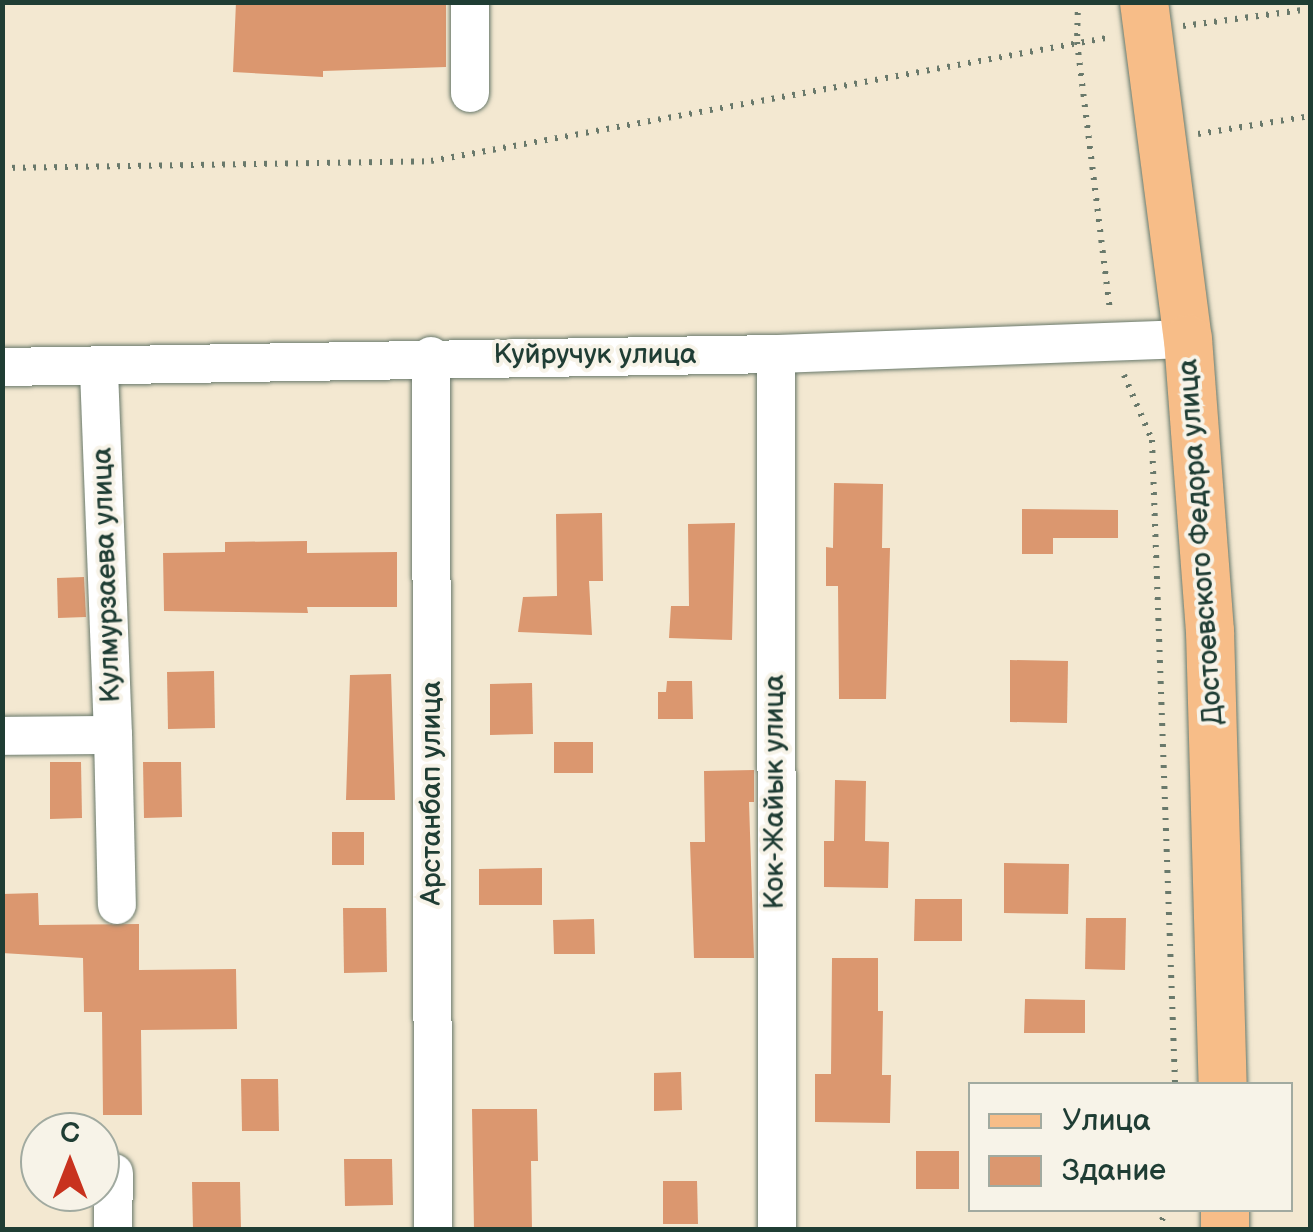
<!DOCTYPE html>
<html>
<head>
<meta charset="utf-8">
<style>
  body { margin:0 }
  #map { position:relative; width:1313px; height:1232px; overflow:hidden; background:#f3e8d1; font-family:"Balsamiq Sans",sans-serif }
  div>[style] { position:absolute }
  .building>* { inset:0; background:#db976f }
  .path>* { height:6px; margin-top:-3px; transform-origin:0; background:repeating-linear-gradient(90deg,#69796b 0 2.5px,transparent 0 10.5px) }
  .roads { filter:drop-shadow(0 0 2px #69796b) drop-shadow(0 0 2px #69796b) }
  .minor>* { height:38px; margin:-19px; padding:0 19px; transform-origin:19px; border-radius:19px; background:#fff }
  .major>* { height:48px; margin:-24px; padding:0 24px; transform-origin:24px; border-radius:24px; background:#f7bd88 }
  span { translate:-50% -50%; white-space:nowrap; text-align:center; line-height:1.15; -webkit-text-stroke:8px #f7f3e8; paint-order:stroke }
  .street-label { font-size:28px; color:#1f3d34 }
  .frame { position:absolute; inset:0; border:5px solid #1f3d34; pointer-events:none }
  .legend { position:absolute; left:968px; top:1082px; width:325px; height:130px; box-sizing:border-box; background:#f7f3e8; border:2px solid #a1aaa0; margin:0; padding:12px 18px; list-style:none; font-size:30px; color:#1f3d34 }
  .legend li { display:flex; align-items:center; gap:20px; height:50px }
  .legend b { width:50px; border:2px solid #a1aaa0 }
  .north { position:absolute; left:20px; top:1112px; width:100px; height:100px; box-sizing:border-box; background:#f7f3e8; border:2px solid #a1aaa0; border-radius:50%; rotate:0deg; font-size:28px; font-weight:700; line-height:40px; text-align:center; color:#1f3d34 }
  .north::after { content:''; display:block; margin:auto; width:35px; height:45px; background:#c8321e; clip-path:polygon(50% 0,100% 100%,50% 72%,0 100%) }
</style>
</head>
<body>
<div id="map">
  <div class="building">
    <div style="clip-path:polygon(236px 2px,446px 2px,446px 67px,323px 71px,323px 77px,233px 72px)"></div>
    <div style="clip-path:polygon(834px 483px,883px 484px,882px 548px,890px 548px,886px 699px,839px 699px,838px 586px,826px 586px,826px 547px,833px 548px)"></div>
    <div style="clip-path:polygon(1022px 509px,1118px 510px,1118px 538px,1053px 538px,1053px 554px,1022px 554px)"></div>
    <div style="clip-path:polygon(602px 513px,603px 581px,589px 581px,592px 635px,518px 632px,523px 597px,557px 596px,556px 514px)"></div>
    <div style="clip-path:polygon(735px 523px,732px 640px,669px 638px,671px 606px,689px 606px,688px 524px)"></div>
    <div style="clip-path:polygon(307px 541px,307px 553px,397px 552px,397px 607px,307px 607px,308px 613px,164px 611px,163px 553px,225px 552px,225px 542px)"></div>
    <div style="clip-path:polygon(84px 577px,86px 617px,58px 618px,57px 578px)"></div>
    <div style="clip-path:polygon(1010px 660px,1068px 661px,1067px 723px,1010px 722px)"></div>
    <div style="clip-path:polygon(214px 671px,215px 728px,168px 729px,167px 672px)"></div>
    <div style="clip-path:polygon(391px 674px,395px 800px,346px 800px,350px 675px)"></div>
    <div style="clip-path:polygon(667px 681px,692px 681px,693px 719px,658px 719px,658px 692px,666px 692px)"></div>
    <div style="clip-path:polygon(532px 683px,533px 734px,490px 735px,490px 684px)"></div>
    <div style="clip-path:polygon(554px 742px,593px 742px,593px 773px,554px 773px)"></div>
    <div style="clip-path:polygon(50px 762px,81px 762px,82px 818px,50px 819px)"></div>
    <div style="clip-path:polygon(143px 762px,181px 762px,182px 817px,144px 818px)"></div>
    <div style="clip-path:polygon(754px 770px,754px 802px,749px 802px,754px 958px,694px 958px,690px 842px,705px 842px,704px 771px)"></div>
    <div style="clip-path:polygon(835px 780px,866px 781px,865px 841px,889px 842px,888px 888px,824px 887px,824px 841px,834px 841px)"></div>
    <div style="clip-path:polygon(332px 832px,364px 832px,364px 865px,332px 865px)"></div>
    <div style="clip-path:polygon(1004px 863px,1069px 864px,1068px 914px,1004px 913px)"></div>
    <div style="clip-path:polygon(542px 868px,542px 905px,479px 905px,479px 869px)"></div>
    <div style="clip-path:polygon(38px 893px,39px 925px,139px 924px,139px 970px,236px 969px,237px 1029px,141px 1030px,142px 1115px,103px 1115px,102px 1012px,84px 1012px,83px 958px,2px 953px,2px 894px)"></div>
    <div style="clip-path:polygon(915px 899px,962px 899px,962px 941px,914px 941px)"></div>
    <div style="clip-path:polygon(343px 908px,386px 908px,387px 972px,344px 973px)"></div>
    <div style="clip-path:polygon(1086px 918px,1126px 918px,1125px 970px,1085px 969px)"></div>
    <div style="clip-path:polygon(594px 919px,595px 954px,554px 954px,553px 920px)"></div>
    <div style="clip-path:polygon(832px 958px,878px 958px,878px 1011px,883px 1011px,882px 1075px,891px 1075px,890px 1123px,815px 1122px,815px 1074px,831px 1074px)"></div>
    <div style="clip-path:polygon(1025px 999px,1085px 1000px,1085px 1033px,1024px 1033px)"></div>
    <div style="clip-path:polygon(681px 1072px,682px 1110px,654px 1111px,654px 1073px)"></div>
    <div style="clip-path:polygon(241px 1079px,278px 1079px,279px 1131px,242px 1131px)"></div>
    <div style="clip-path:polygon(472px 1109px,537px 1109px,538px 1161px,531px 1161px,532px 1230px,474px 1230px)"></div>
    <div style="clip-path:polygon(916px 1151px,959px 1151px,959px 1189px,916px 1189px)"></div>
    <div style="clip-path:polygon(344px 1159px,392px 1159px,393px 1205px,345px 1206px)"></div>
    <div style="clip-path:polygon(663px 1181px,697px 1181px,698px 1224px,663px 1224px)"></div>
    <div style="clip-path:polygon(192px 1182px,240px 1182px,241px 1230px,193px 1230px)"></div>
  </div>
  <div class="path">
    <div style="left:1078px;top:2px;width:40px;rotate:91.4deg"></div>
    <div style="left:1077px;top:42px;width:269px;rotate:83deg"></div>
    <div style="left:1183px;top:26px;width:128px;rotate:-7.6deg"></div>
    <div style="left:1198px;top:134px;width:113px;rotate:-9.1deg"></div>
    <div style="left:2px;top:168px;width:429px;rotate:-0.9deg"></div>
    <div style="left:431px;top:161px;width:691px;rotate:-10.33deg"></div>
    <div style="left:1124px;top:375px;width:71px;rotate:66.7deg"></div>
    <div style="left:1152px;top:440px;width:644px;rotate:87.95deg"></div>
    <div style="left:1158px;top:1230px;width:22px;rotate:-68deg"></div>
  </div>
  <div class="roads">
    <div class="minor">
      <div style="left:470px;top:93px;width:91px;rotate:-90deg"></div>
      <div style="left:776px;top:354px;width:876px;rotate:89.93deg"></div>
      <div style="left:431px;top:356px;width:874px;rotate:89.87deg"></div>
      <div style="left:2px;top:367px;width:774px;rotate:-0.96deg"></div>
      <div style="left:776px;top:354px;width:412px;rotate:-2.1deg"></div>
      <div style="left:113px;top:735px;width:170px;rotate:88.7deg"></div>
      <div style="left:2px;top:736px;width:111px;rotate:-0.5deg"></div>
      <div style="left:113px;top:735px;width:369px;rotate:-92.2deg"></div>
      <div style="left:113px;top:1230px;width:57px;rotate:-89deg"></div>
    </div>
    <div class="major">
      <div style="left:1144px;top:2px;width:340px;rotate:82.6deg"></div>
      <div style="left:1188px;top:339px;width:293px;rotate:85.7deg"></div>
      <div style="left:1210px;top:631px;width:453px;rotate:88.4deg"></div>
      <div style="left:1225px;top:1210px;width:20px;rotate:90deg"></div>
    </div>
  </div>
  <div class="street-label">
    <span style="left:595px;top:355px">Куйручук улица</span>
    <span style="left:1201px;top:542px;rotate:-94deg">Достоевского Федора улица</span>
    <span style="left:107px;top:575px;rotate:-92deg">Кулмурзаева улица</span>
    <span style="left:775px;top:792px;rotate:-90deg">Кок-Жайык улица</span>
    <span style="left:432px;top:793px;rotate:-90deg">Арстанбап улица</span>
  </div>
  <div class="frame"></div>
  <ul class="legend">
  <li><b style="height:12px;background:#f7bd88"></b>Улица</li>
  <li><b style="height:28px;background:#db976f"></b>Здание</li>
  </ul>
  <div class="north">С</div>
</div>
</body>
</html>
